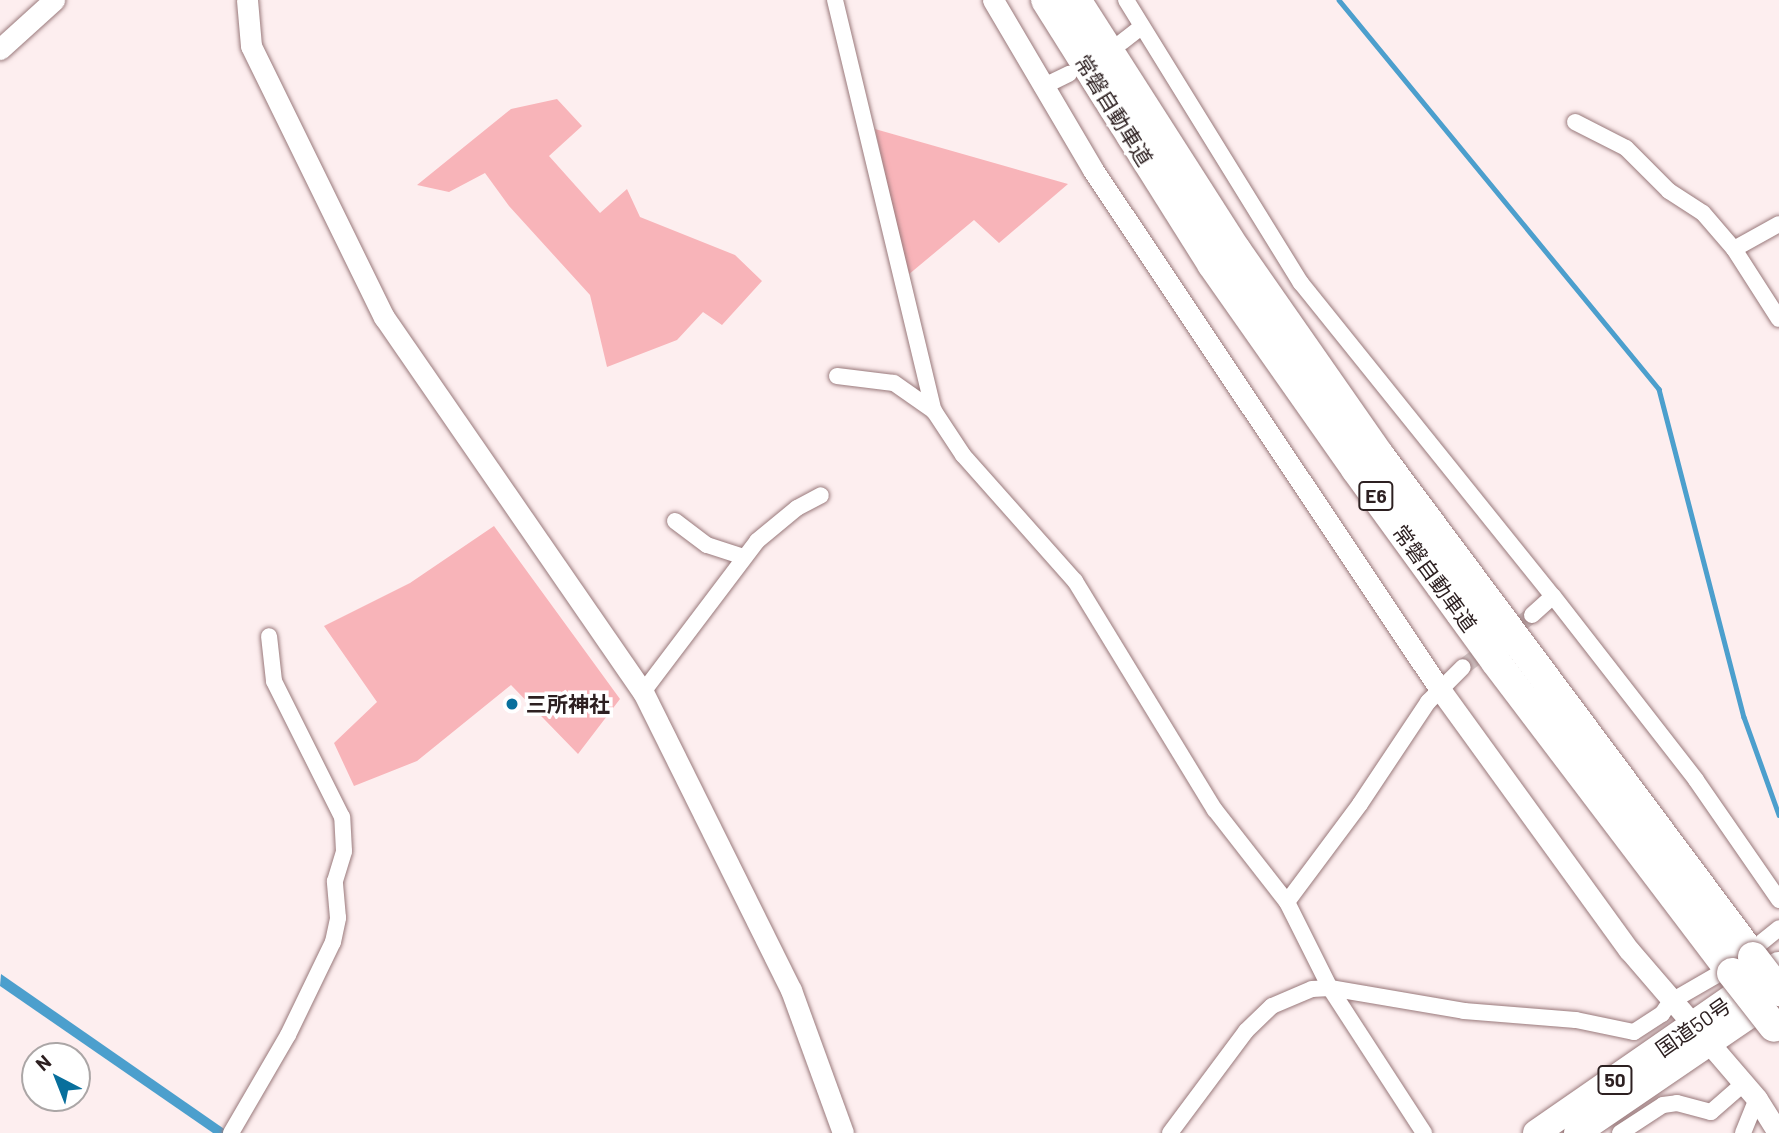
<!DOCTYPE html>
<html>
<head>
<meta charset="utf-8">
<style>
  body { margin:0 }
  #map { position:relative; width:1779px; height:1133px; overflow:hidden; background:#fdeeef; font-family:Barlow,"Noto Sans JP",sans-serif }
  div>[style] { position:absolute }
  .green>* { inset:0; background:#f8b4b9 }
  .water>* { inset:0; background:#4c9fcd }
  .stream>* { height:4.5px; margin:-2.25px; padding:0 2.25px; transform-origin:2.25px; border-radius:2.25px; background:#4c9fcd }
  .minor-tunnel>* { height:16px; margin-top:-8px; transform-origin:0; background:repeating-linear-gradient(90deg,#d3c5c6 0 16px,transparent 0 24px) }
  .roads { filter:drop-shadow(0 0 2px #99797b) drop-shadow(0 0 2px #99797b) }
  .minor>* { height:16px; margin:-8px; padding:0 8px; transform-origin:8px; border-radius:8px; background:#fff }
  .tertiary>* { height:21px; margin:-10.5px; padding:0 10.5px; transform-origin:10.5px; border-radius:10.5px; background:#fff }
  .trunk>* { height:26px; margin:-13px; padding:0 13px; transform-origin:13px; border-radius:13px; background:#fff }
  .motorway>* { height:30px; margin:-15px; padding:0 15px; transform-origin:15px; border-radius:15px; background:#fff }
  .bridges { filter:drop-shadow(0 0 2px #99797b) drop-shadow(0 0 2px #99797b) }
  .motorway-bridge>* { height:30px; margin:-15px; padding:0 15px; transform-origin:15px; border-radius:15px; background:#fff }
  .dots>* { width:19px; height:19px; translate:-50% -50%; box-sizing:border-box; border:4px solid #fff; border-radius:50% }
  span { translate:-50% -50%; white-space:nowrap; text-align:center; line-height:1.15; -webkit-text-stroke:7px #fff; paint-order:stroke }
  .shield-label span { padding:2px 5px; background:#fff; border:2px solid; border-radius:5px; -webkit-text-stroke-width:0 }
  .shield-label { font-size:19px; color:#2d2021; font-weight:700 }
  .street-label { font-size:21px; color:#2d2021 }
  .poi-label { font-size:21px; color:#2d2021; font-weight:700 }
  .left { translate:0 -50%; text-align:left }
  .north { position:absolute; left:21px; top:1042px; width:70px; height:70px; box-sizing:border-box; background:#fff; border:2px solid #aba6a6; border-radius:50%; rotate:318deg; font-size:19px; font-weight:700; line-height:28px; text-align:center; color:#2d2021 }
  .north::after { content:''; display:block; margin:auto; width:24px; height:32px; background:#086f9c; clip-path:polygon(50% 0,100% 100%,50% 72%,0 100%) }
</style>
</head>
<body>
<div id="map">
  <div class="green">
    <div style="clip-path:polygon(557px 99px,582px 126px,549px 156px,600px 213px,627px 189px,640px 217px,735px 255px,762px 281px,722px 325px,703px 312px,677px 340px,607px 367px,590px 295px,509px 206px,485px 173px,449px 192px,417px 185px,511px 109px)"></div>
    <div style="clip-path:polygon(875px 129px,1068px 184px,999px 243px,974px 220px,908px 275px)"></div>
    <div style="clip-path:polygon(494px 526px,620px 699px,578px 754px,511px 685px,417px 761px,354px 786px,334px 743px,377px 702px,324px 626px,410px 583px)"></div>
  </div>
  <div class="water">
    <div style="clip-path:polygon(1px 974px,230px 1133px,213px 1133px,0 986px)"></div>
  </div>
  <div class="stream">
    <div style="left:1339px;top:0;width:504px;rotate:50.56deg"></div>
    <div style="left:1659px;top:389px;width:339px;rotate:75.5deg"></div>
    <div style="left:1744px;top:717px;width:104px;rotate:70.3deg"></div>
  </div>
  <div class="minor-tunnel">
    <div style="left:1463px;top:667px;width:86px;rotate:-37deg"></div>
  </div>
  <div class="roads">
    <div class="minor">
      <div style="left:835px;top:0;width:423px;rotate:76.5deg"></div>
      <div style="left:934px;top:411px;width:53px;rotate:56.6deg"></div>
      <div style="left:963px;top:455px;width:169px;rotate:48.4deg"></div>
      <div style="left:1075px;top:581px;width:268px;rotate:58.6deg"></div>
      <div style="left:1215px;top:810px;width:117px;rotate:52deg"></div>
      <div style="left:1126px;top:0;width:333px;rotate:58.3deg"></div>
      <div style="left:1301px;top:283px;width:402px;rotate:51.2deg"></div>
      <div style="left:1553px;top:596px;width:233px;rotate:52.1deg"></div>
      <div style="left:1696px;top:780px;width:146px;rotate:55.3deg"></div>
      <div style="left:1122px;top:42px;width:24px;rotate:-38deg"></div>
      <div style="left:1042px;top:87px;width:30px;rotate:-26deg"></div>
      <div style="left:1575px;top:122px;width:57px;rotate:27deg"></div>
      <div style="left:1626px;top:148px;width:61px;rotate:45deg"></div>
      <div style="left:1669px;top:191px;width:40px;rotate:32.9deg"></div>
      <div style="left:1703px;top:213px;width:48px;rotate:49.3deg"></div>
      <div style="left:1734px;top:249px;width:83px;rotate:57.3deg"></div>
      <div style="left:1734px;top:249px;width:51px;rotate:-29.1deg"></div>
      <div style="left:837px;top:376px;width:57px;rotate:7deg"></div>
      <div style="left:894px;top:383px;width:49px;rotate:35deg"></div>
      <div style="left:675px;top:521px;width:40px;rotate:37deg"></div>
      <div style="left:707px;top:545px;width:38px;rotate:18deg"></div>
      <div style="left:1532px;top:615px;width:28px;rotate:-42deg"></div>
      <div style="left:643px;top:692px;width:189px;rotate:-52.9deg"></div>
      <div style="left:757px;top:541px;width:52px;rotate:-39.5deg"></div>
      <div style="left:797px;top:508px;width:27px;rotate:-28deg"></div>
      <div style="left:1762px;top:942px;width:22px;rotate:-39deg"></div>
      <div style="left:231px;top:1133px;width:113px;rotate:-59.8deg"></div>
      <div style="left:288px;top:1035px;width:103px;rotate:-64.2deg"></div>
      <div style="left:333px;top:942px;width:25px;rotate:-78deg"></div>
      <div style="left:338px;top:918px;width:37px;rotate:-95deg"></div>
      <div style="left:335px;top:881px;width:31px;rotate:-73deg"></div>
      <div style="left:344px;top:851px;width:34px;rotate:-93deg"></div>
      <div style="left:342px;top:817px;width:152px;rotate:-116.6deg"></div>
      <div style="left:274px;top:681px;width:45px;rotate:-96.3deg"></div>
      <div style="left:1170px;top:1133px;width:127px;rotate:-53.3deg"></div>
      <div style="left:1246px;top:1031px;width:36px;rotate:-44deg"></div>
      <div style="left:1272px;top:1006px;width:43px;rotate:-23deg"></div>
      <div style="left:1312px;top:989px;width:18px;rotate:-3deg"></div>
      <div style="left:1330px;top:988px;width:136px;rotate:9.7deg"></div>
      <div style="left:1464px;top:1011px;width:112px;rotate:4.6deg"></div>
      <div style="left:1576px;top:1020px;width:59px;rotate:11.7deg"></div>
      <div style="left:1634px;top:1032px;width:33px;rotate:-33deg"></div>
      <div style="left:1662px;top:1014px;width:14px;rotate:-56deg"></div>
      <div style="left:1670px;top:1002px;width:52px;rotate:-30deg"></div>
      <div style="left:1424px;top:1133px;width:173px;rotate:-123deg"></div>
      <div style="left:1330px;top:988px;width:96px;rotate:-116.6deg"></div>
      <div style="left:1287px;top:902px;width:122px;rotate:-53.3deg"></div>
      <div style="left:1360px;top:804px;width:123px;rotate:-56.3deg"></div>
      <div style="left:1428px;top:702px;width:49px;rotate:-45deg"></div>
      <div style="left:1620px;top:1133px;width:51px;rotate:-33.1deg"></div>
      <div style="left:1663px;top:1105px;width:14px;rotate:-8deg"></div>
      <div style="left:1677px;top:1103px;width:35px;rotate:15deg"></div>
      <div style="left:1711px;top:1112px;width:43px;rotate:-41.2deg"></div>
      <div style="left:1743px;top:1133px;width:37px;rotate:-68deg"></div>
    </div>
    <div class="tertiary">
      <div style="left:247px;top:0;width:46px;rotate:85deg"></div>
      <div style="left:251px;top:46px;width:302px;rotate:63.9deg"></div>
      <div style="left:384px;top:317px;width:456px;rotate:55.4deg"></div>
      <div style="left:643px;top:692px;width:333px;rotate:63.6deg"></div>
      <div style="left:791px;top:990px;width:152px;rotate:70deg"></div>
      <div style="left:993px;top:0;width:197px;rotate:59.5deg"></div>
      <div style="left:1093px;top:170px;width:623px;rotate:56.26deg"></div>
      <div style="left:1439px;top:688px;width:324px;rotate:54.1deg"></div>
      <div style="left:1629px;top:950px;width:196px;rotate:49.3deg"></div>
      <div style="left:1757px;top:1099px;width:40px;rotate:58deg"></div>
      <div style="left:0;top:49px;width:73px;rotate:-42.2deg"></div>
    </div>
    <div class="trunk">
      <div style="left:1536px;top:1133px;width:295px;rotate:-34.7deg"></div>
      <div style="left:1577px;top:1133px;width:240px;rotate:-34.3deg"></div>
    </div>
    <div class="motorway">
      <div style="left:1046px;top:0;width:312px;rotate:57.8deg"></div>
      <div style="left:1212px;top:264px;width:251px;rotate:54.9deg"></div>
      <div style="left:1356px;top:469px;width:238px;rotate:54deg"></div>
      <div style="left:1496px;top:662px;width:390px;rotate:52.8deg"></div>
      <div style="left:1076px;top:0;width:297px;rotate:57.4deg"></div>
      <div style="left:1236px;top:250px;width:250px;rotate:55.1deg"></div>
      <div style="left:1379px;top:455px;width:626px;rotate:53.31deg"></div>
    </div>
  </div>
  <div class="bridges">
    <div class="motorway-bridge">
      <div style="left:1753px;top:957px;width:43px;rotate:52.6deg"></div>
      <div style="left:1732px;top:973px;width:68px;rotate:52.1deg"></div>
    </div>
  </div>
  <div class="dots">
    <div style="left:512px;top:704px;background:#086f9c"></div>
  </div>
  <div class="shield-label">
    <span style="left:1376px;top:496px">E6</span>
    <span style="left:1615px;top:1080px">50</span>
  </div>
  <div class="street-label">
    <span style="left:1114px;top:110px;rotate:58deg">常磐自動車道</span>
    <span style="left:1435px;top:578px;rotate:54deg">常磐自動車道</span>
    <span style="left:1693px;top:1027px;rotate:-35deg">国道50号</span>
  </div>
  <div class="poi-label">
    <span class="left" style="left:526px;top:704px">三所神社</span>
  </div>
  <div class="north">N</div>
</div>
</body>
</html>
